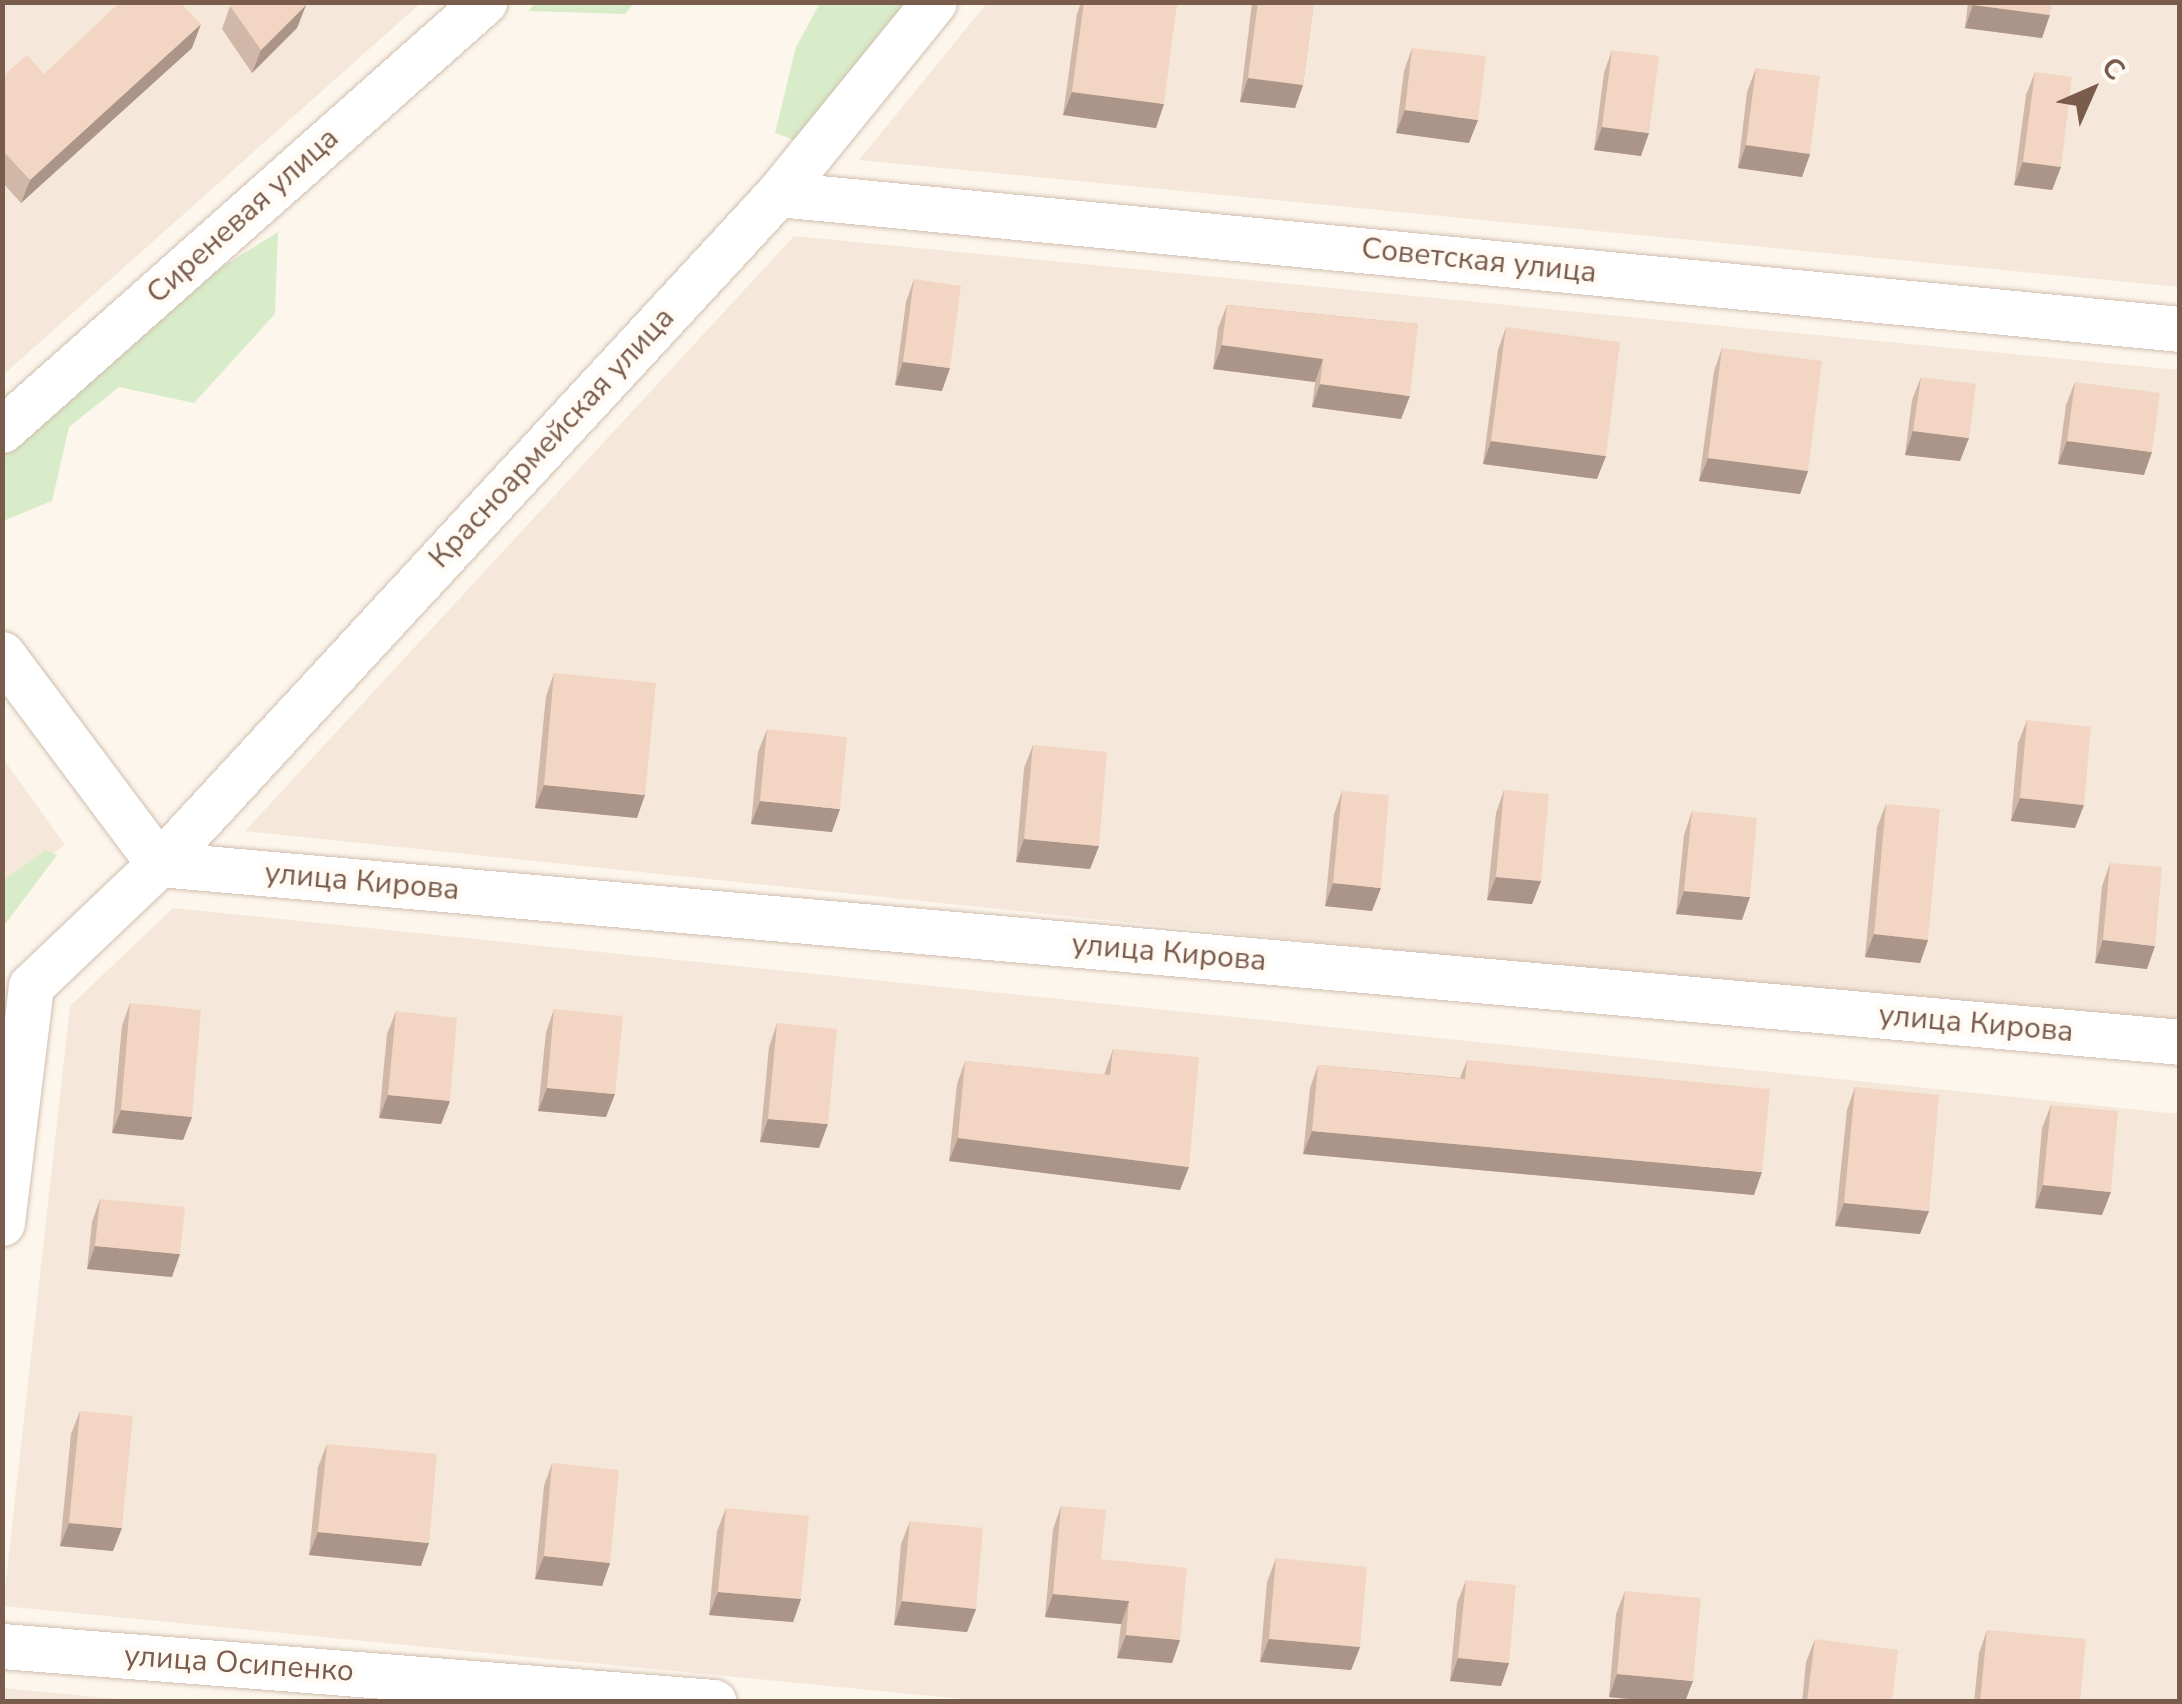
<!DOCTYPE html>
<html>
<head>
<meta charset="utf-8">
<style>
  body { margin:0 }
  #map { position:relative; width:2182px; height:1704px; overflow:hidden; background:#fdf6ec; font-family:"Nunito Sans",sans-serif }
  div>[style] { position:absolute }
  .residential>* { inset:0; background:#f5e8da }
  .green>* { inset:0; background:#d8ecc9 }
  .roads { filter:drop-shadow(0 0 2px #d1beb0) drop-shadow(0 0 2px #d1beb0) }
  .minor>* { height:45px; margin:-22.5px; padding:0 22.5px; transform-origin:22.5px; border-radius:22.5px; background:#fff }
  .wall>* { inset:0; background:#d1b7a8 }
  .shaded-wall>* { inset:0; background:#aa9588 }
  .building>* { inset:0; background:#f3d5c3 }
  span { translate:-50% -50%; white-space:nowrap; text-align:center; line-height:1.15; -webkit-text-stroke:9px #fffaf3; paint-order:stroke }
  .street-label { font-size:30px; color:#7a5c4d }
  .frame { position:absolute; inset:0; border:5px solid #7a5c4d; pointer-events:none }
  .north { position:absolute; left:2042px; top:40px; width:100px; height:100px; -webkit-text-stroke:8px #fffaf3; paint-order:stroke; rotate:45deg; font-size:28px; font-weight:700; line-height:40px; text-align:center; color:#7a5c4d }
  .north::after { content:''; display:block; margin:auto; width:35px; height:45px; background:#7a5c4d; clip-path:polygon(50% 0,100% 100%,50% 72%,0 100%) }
</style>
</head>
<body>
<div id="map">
  <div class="residential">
    <div style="clip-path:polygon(3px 3px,421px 3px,3px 375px)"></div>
    <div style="clip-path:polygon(987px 3px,2179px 3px,2179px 287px,859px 160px)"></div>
    <div style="clip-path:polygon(794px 236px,2179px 370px,2179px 1031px,245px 831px)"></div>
    <div style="clip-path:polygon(2px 757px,65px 845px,3px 889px,2px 889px)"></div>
    <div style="clip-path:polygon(173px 908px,2179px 1114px,2179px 1701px,993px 1702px,3px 1606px,70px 1006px)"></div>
    <div style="clip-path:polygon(3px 1688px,139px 1701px,3px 1701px)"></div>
  </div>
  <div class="green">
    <div style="clip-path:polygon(535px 3px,535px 2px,634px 3px,625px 14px,528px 11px)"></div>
    <div style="clip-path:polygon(820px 3px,924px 3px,809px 145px,775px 133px,796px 47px)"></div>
    <div style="clip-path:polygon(278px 232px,275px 314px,194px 403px,119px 387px,69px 427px,52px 501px,3px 521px,3px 446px,170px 299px)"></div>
    <div style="clip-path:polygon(45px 850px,57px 855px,3px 927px,3px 881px)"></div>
  </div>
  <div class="roads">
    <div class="minor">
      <div style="left:778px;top:194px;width:1408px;rotate:5.5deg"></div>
      <div style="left:2px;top:430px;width:645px;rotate:-41.6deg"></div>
      <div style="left:2px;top:654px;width:262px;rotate:53.2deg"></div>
      <div style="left:159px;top:864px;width:177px;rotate:136.4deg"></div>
      <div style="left:31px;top:986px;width:239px;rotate:97deg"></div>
      <div style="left:159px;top:864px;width:2029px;rotate:5.03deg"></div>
      <div style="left:159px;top:864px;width:912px;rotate:-47.27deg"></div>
      <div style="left:778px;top:194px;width:247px;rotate:-50.9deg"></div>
      <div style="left:2px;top:1646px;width:714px;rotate:4.5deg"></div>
    </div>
  </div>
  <div class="wall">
    <div style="clip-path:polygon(1081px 2px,1177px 3px,1156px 128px,1063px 115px,1077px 14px)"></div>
    <div style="clip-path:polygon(1314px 2px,1303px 85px,1295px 108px,1240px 102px,1252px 3px)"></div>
    <div style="clip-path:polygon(1968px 2px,2052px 2px,2042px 38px,1965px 28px)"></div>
    <div style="clip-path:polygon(306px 5px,297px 28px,252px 73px,222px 29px,230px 6px)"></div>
    <div style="clip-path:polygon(192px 48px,21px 203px,2px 182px,2px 77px,44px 74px)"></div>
    <div style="clip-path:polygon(1412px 48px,1469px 143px,1396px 133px,1404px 71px)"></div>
    <div style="clip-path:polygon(1612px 50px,1641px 156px,1594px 150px,1604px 73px)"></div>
    <div style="clip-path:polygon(1756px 68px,1810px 154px,1802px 177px,1738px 168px,1747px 92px)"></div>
    <div style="clip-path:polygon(2035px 72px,2061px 167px,2052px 190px,2014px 185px,2026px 95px)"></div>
    <div style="clip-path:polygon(914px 279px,942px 391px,895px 385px,906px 302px)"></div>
    <div style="clip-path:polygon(1227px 305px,1418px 324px,1401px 419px,1312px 407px,1315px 382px,1213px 369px,1218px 328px)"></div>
    <div style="clip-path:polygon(1506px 327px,1597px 479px,1483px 464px,1498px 350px)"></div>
    <div style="clip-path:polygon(1722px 348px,1808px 471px,1800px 494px,1699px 481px,1714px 371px)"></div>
    <div style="clip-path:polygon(1921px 377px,1960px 461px,1905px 455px,1912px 400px)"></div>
    <div style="clip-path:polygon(2075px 382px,2144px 475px,2058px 464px,2066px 405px)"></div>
    <div style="clip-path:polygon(554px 673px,637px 818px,535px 808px,546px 696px)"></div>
    <div style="clip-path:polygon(2027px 720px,2075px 828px,2011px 821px,2018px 743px)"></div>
    <div style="clip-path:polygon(767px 729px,832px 832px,751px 824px,758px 752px)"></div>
    <div style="clip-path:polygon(1033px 745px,1099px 846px,1090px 869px,1016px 862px,1024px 768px)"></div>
    <div style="clip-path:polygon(1504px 790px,1541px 881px,1532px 904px,1487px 900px,1496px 813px)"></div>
    <div style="clip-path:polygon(1342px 791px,1372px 911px,1325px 906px,1334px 814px)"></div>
    <div style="clip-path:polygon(1886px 804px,1928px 940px,1920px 963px,1865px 957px,1877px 827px)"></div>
    <div style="clip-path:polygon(1692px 811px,1742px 920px,1676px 914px,1684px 835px)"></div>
    <div style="clip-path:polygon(2110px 863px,2147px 969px,2095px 963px,2102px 886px)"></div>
    <div style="clip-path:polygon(130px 1003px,192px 1117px,183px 1140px,112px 1133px,122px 1026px)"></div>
    <div style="clip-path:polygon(554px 1009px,606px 1117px,538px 1111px,546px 1032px)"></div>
    <div style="clip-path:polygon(396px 1011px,450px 1101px,441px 1124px,379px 1118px,387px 1034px)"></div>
    <div style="clip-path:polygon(777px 1023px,819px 1148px,760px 1142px,769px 1047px)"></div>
    <div style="clip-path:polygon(1113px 1049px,1180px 1190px,949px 1161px,957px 1084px,965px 1061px,1104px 1075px)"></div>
    <div style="clip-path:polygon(1467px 1060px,1754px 1195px,1303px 1154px,1310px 1088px,1318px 1065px,1460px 1078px)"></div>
    <div style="clip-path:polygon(1855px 1087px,1920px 1234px,1835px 1226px,1847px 1110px)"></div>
    <div style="clip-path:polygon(2051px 1105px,2102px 1215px,2035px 1208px,2042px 1128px)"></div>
    <div style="clip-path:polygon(100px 1199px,172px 1277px,87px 1269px,92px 1222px)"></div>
    <div style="clip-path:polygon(80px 1411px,113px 1551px,60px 1546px,71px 1434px)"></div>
    <div style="clip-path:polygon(327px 1444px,421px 1566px,309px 1555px,318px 1467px)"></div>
    <div style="clip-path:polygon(552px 1463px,610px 1563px,602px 1586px,535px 1579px,544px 1486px)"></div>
    <div style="clip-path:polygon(1061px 1506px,1101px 1559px,1180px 1640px,1172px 1663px,1117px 1658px,1121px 1624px,1045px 1617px,1053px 1529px)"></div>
    <div style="clip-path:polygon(726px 1508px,801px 1599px,793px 1622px,709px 1615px,717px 1531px)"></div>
    <div style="clip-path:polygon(910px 1521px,976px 1609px,967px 1632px,894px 1625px,901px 1544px)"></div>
    <div style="clip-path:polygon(1276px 1558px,1360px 1647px,1351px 1670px,1260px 1662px,1267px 1582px)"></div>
    <div style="clip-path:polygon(1466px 1580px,1509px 1663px,1501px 1686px,1450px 1681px,1457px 1603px)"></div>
    <div style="clip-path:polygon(1625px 1591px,1685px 1702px,1659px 1702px,1609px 1697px,1616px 1614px)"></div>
    <div style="clip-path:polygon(1987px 1630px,2080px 1702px,1974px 1702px,1979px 1653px)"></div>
    <div style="clip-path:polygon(1815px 1639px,1892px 1702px,1802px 1702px,1806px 1662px)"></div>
  </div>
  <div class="shaded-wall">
    <div style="clip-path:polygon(306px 5px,297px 28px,252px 73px,261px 50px)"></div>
    <div style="clip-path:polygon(1973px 5px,2050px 15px,2042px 38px,1965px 28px)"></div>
    <div style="clip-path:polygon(201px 24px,192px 48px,21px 203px,30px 180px)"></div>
    <div style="clip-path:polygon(1248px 78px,1303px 85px,1295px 108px,1240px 102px)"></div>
    <div style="clip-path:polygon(1072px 92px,1164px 104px,1156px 128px,1063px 115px)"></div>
    <div style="clip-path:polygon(1405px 110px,1478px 120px,1469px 143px,1396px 133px)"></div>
    <div style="clip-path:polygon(1602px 127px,1649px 133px,1641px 156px,1594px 150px)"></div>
    <div style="clip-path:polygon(1746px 145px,1810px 154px,1802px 177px,1738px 168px)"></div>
    <div style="clip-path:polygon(2023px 162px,2061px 167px,2052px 190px,2014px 185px)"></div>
    <div style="clip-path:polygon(1222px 345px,1323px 359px,1315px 382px,1213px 369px)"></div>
    <div style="clip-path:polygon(903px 362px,950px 368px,942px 391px,895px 385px)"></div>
    <div style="clip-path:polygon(1320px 384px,1410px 396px,1401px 419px,1312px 407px)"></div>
    <div style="clip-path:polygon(1913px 431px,1969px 438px,1960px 461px,1905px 455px)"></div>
    <div style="clip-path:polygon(1491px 441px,1606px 456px,1597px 479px,1483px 464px)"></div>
    <div style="clip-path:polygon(2067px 441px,2152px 452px,2144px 475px,2058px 464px)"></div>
    <div style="clip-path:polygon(1708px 458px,1808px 471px,1800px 494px,1699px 481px)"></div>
    <div style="clip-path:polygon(544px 785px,645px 795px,637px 818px,535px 808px)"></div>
    <div style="clip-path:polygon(2020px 798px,2084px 805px,2075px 828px,2011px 821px)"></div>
    <div style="clip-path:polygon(760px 801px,840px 809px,832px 832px,751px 824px)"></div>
    <div style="clip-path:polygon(1024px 839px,1099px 846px,1090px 869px,1016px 862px)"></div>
    <div style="clip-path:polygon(1496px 877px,1541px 881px,1532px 904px,1487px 900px)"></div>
    <div style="clip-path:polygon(1333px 883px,1381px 888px,1372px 911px,1325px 906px)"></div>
    <div style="clip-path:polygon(1684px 891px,1750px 897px,1742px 920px,1676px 914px)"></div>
    <div style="clip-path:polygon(1874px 934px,1928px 940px,1920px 963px,1865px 957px)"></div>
    <div style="clip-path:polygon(2103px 940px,2155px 946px,2147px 969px,2095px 963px)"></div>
    <div style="clip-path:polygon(547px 1088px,615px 1094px,606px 1117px,538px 1111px)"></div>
    <div style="clip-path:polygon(388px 1095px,450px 1101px,441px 1124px,379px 1118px)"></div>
    <div style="clip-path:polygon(121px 1110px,192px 1117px,183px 1140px,112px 1133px)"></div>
    <div style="clip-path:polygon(768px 1119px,828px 1124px,819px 1148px,760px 1142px)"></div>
    <div style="clip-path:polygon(1312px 1131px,1762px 1172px,1754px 1195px,1303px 1154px)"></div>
    <div style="clip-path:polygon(958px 1138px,1189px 1167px,1180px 1190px,949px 1161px)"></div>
    <div style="clip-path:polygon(2043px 1185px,2111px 1192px,2102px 1215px,2035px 1208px)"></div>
    <div style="clip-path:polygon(1844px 1203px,1929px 1211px,1920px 1234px,1835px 1226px)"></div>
    <div style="clip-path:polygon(95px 1246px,180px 1254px,172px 1277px,87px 1269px)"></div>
    <div style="clip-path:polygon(69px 1523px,122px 1528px,113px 1551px,60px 1546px)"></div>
    <div style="clip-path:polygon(318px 1532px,429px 1543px,421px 1566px,309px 1555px)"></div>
    <div style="clip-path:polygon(544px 1556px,610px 1563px,602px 1586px,535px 1579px)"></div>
    <div style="clip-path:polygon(718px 1592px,801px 1599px,793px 1622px,709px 1615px)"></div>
    <div style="clip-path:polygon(1053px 1594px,1129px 1601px,1121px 1624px,1045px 1617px)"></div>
    <div style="clip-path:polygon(902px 1601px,976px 1609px,967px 1632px,894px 1625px)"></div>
    <div style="clip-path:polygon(1126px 1635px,1180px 1640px,1172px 1663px,1117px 1658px)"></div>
    <div style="clip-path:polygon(1269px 1639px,1360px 1647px,1351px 1670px,1260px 1662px)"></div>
    <div style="clip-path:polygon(1458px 1658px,1509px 1663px,1501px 1686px,1450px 1681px)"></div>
    <div style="clip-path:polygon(1617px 1674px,1693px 1681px,1685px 1702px,1659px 1702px,1609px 1697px)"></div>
  </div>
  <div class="building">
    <div style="clip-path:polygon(120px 2px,180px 2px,201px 24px,30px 180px,2px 150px,2px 77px,27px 55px,44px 74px)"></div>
    <div style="clip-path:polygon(234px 2px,304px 2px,306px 5px,261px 50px,230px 6px)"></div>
    <div style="clip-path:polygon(1084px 2px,1177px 3px,1164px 104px,1072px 92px)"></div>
    <div style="clip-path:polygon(1258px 2px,1314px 2px,1303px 85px,1248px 78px)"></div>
    <div style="clip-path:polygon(1974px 2px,2052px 2px,2050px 15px,1973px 5px)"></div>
    <div style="clip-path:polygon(1412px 48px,1486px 56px,1478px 120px,1405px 110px)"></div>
    <div style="clip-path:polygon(1612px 50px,1659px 56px,1649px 133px,1602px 127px)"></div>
    <div style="clip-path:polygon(1756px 68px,1820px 76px,1810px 154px,1746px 145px)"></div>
    <div style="clip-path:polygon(2035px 72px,2072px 77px,2061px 167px,2023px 162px)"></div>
    <div style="clip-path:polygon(914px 279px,961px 286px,950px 368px,903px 362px)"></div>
    <div style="clip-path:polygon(1227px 305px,1418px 324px,1410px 396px,1320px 384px,1323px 359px,1222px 345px)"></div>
    <div style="clip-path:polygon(1506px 327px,1620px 342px,1606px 456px,1491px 441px)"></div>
    <div style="clip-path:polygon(1722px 348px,1822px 361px,1808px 471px,1708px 458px)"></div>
    <div style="clip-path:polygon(1921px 377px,1976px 384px,1969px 438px,1913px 431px)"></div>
    <div style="clip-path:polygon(2075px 382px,2160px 393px,2152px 452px,2067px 441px)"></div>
    <div style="clip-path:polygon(554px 673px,656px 683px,645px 795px,544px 785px)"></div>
    <div style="clip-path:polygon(2027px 720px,2091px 727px,2084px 805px,2020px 798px)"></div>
    <div style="clip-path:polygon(767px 729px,847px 737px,840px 809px,760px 801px)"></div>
    <div style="clip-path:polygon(1033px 745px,1107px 752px,1099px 846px,1024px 839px)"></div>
    <div style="clip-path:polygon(1504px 790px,1549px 794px,1541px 881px,1496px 877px)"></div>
    <div style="clip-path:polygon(1342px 791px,1389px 795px,1381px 888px,1333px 883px)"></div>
    <div style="clip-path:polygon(1886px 804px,1940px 809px,1928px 940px,1874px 934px)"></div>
    <div style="clip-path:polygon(1692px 811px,1757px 818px,1750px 897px,1684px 891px)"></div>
    <div style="clip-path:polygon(2110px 863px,2162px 867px,2155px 946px,2103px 940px)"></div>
    <div style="clip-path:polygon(130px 1003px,201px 1010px,192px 1117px,121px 1110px)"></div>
    <div style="clip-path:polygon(554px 1009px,623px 1016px,615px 1094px,547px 1088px)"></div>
    <div style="clip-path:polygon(396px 1011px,457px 1018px,450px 1101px,388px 1095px)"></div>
    <div style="clip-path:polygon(777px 1023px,837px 1029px,828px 1124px,768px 1119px)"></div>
    <div style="clip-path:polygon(1113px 1049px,1199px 1057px,1189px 1167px,958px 1138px,965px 1061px,1110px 1075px)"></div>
    <div style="clip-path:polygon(1467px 1060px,1770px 1089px,1762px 1172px,1312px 1131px,1318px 1065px,1465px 1079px)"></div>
    <div style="clip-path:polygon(1855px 1087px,1939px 1095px,1929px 1211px,1844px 1203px)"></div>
    <div style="clip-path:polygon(2051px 1105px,2118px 1111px,2111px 1192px,2043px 1185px)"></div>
    <div style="clip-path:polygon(100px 1199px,185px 1207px,180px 1254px,95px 1246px)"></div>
    <div style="clip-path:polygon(80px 1411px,133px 1416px,122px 1528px,69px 1523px)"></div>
    <div style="clip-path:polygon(327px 1444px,437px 1454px,429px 1543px,318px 1532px)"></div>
    <div style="clip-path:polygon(552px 1463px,619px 1470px,610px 1563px,544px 1556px)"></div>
    <div style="clip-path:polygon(1061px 1506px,1106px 1510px,1101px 1559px,1187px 1568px,1180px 1640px,1126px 1635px,1129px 1601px,1053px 1594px)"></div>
    <div style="clip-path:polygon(726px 1508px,809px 1516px,801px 1599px,718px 1592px)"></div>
    <div style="clip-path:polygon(910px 1521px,983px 1528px,976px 1609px,902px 1601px)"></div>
    <div style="clip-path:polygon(1276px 1558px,1367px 1567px,1360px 1647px,1269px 1639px)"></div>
    <div style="clip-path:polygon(1466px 1580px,1516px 1585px,1509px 1663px,1458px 1658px)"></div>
    <div style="clip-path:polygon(1625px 1591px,1701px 1598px,1693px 1681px,1617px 1674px)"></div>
    <div style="clip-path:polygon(1987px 1630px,2086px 1639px,2080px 1702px,1980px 1702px)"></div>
    <div style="clip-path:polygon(1815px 1639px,1898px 1650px,1892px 1702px,1807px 1701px)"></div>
  </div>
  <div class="street-label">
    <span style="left:243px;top:216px;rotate:-42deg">Сиреневая улица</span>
    <span style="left:1479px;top:261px;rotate:6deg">Советская улица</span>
    <span style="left:552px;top:438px;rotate:-47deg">Красноармейская улица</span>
    <span style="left:362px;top:882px;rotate:5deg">улица Кирова</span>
    <span style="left:1169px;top:953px;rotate:5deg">улица Кирова</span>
    <span style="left:1976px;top:1024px;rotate:5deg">улица Кирова</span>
    <span style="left:239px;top:1664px;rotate:4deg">улица Осипенко</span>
  </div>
  <div class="frame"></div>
  <div class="north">С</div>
</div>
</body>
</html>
